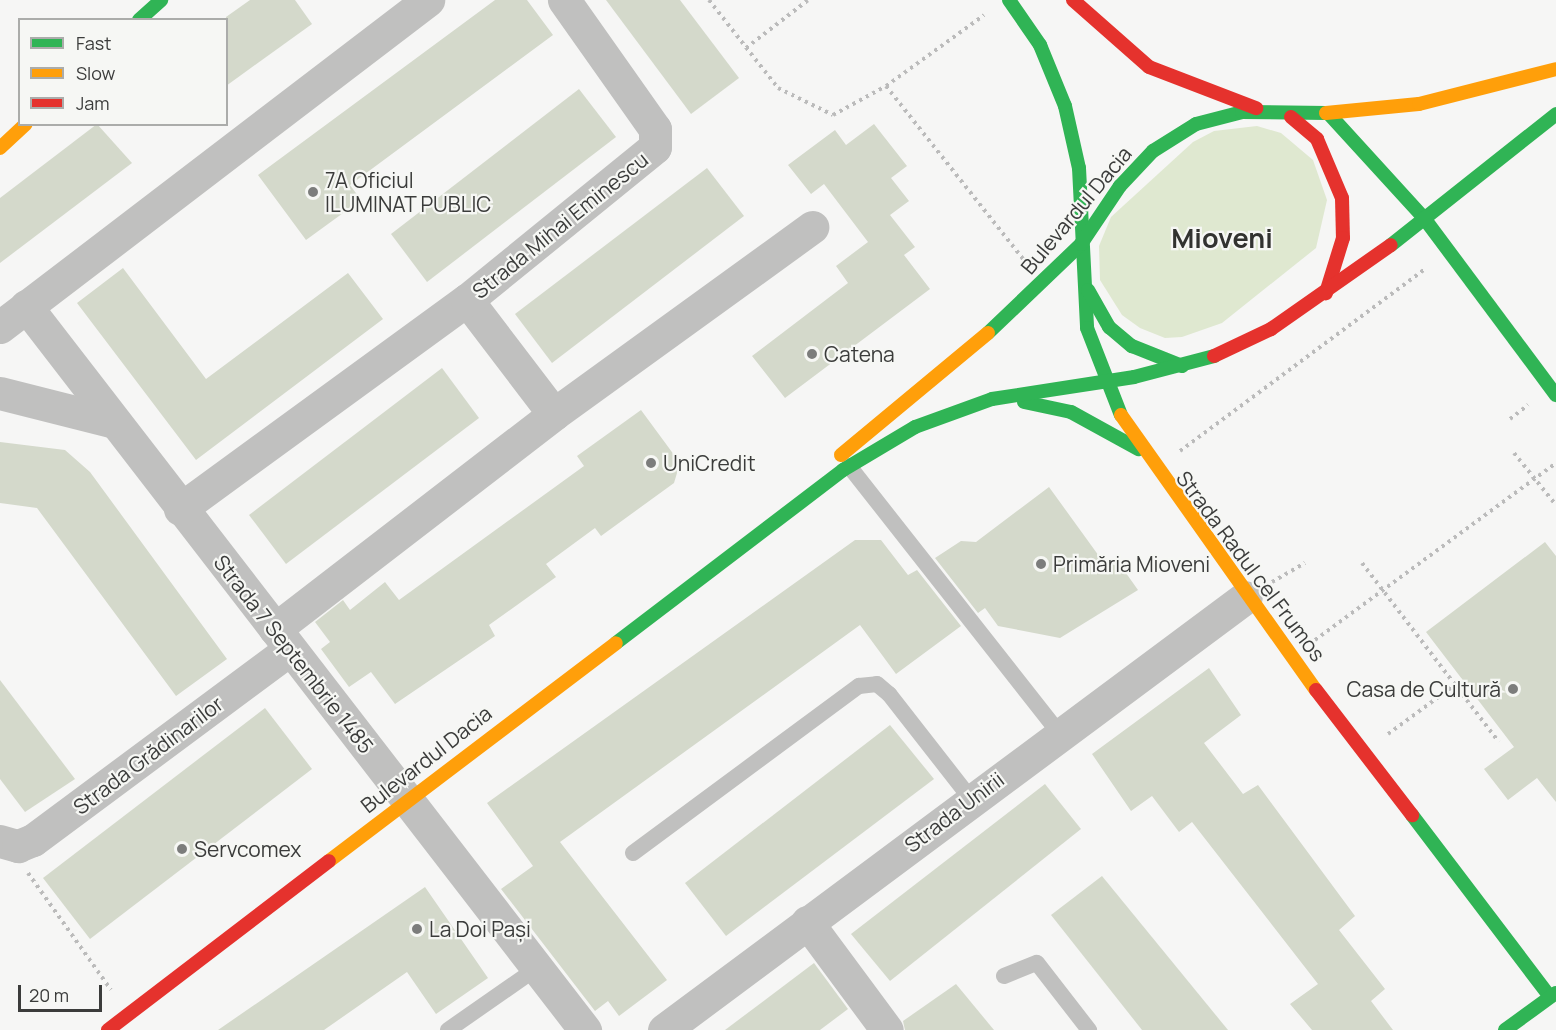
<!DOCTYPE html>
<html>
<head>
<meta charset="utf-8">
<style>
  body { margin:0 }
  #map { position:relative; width:1556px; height:1030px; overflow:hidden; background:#f6f6f5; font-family:Manrope,sans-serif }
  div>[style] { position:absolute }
  .green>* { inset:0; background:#dfe8d0 }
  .building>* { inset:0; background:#d4d9cb }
  .path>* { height:4px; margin-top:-2px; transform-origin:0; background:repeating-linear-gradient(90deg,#bbb 0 3px,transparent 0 7.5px) }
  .lane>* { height:16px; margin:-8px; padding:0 8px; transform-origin:8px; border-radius:8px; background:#c0c0bf }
  .street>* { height:33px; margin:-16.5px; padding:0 16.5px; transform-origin:16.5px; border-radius:16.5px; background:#c0c0bf }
  .fast>* { height:14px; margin:-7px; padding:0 7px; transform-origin:7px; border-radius:7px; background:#30b455 }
  .slow>* { height:14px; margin:-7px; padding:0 7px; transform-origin:7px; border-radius:7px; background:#ff9f0a }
  .jam>* { height:14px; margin:-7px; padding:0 7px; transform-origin:7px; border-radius:7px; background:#e5322d }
  .dots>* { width:16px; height:16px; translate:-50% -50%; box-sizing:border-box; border:3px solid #f6f7f4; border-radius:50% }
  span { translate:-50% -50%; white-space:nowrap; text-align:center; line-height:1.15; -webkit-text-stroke:4.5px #f6f7f4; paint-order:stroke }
  .poi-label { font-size:21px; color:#3b3c3b }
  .left { translate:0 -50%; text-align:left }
  .right { translate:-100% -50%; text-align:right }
  .street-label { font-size:21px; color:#3b3c3b }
  .district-label { font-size:27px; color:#323330; font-weight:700 }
  .legend { position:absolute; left:18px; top:18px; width:210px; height:108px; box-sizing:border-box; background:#f6f7f4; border:2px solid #abacaa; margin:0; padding:8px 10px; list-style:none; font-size:18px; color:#3b3c3b }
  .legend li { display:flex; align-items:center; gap:12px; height:30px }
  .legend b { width:30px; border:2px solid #abacaa }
  .scale { position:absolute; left:18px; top:985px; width:84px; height:27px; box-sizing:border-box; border:3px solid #3b3c3b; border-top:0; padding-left:8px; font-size:18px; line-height:21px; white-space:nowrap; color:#3b3c3b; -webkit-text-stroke:4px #f6f7f4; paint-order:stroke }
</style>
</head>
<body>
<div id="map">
  <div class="green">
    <div style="clip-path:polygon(1257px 126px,1281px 133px,1313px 160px,1327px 200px,1316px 248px,1222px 323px,1182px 337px,1165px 338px,1140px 328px,1122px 315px,1100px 280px,1099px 246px,1111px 217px,1193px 142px,1214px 131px)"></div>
  </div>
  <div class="building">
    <div style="clip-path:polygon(250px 0,295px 0,312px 24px,226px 86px,226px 17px)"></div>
    <div style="clip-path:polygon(495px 0,527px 0,553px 35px,350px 185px,361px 200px,306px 240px,258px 175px)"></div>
    <div style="clip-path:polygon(606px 0,680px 0,739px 78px,691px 114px)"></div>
    <div style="clip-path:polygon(579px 89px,616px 137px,427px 282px,391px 234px)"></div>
    <div style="clip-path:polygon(97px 124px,132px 163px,0 263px,0 198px)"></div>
    <div style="clip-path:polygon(874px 124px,907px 166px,891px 178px,909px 201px,890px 215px,915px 247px,904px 255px,930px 289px,785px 398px,752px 356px,848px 283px,836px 266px,868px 242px,824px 184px,811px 194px,788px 165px,835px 130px,846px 145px)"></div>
    <div style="clip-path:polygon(707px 168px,744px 216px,552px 363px,515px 314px)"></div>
    <div style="clip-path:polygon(123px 268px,206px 379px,348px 273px,383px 319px,196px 460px,77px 303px)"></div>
    <div style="clip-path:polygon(442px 368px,479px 418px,286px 564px,249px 515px)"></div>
    <div style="clip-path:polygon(641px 410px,680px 463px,674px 483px,601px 536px,595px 528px,546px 564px,556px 577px,489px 625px,495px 636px,395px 704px,371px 672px,349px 687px,321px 649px,330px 642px,315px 622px,343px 600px,350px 610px,385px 582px,399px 600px,584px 466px,577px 456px)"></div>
    <div style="clip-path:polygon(0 442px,65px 450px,90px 472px,227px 659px,176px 696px,37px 508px,0 503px)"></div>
    <div style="clip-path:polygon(1049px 487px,1104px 563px,1121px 566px,1138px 590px,1060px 638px,998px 626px,985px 608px,978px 613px,935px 558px,961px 541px,976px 542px)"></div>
    <div style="clip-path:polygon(855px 540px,881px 540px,908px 575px,917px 570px,961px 626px,896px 674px,860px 625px,560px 842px,667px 980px,619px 1016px,608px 1001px,595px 1011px,501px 889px,533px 866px,487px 803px)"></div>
    <div style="clip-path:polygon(1545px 542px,1556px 556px,1556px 802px,1537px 778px,1508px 800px,1484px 769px,1514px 747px,1426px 632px)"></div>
    <div style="clip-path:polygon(1209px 668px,1241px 715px,1204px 743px,1243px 794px,1258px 785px,1355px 916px,1339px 930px,1385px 989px,1371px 1001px,1393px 1030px,1312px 1030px,1290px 1004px,1318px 984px,1192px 822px,1179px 832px,1152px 796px,1131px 811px,1092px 754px)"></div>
    <div style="clip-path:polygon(0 680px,75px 779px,25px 812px,0 779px)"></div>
    <div style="clip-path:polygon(265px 708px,312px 769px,90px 939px,43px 878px)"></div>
    <div style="clip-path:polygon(890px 725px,934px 779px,726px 936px,685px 883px)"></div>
    <div style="clip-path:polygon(1045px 784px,1081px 829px,890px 981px,851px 934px)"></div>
    <div style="clip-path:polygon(1102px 876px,1228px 1030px,1142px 1030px,1051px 915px)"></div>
    <div style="clip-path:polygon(425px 887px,488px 978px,436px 1014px,407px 972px,324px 1030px,218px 1030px)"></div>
    <div style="clip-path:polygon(814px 963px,848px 1009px,820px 1030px,725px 1030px)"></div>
    <div style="clip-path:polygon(956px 984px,994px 1030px,905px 1030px,903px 1021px)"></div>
  </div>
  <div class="path">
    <div style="left:709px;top:0;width:112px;rotate:51.9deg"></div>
    <div style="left:778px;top:88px;width:61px;rotate:26.1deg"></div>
    <div style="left:833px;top:115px;width:60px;rotate:-28.7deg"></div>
    <div style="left:886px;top:86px;width:121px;rotate:-35.9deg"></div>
    <div style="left:746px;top:48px;width:78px;rotate:-37.7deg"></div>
    <div style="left:886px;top:86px;width:222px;rotate:51.6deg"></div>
    <div style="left:1510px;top:419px;width:23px;rotate:-38deg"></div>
    <div style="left:1180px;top:451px;width:305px;rotate:-36.6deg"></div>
    <div style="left:1514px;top:453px;width:67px;rotate:51.1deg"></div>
    <div style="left:1362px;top:563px;width:225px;rotate:52.6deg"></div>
    <div style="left:1272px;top:582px;width:38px;rotate:-30deg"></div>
    <div style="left:1315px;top:640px;width:299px;rotate:-36.3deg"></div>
    <div style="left:1388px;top:734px;width:83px;rotate:-36.2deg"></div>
    <div style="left:28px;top:873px;width:143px;rotate:54.6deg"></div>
  </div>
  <div class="lane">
    <div style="left:849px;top:466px;width:341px;rotate:51.8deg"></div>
    <div style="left:633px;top:853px;width:281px;rotate:-36.5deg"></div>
    <div style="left:859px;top:686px;width:18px;rotate:-6deg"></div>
    <div style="left:877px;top:684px;width:16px;rotate:40deg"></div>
    <div style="left:889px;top:694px;width:133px;rotate:52deg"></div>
    <div style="left:1004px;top:976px;width:35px;rotate:-22deg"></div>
    <div style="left:1037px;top:963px;width:85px;rotate:52.2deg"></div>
    <div style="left:448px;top:1030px;width:108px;rotate:-34.9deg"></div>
  </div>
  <div class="street">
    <div style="left:467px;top:300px;width:143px;rotate:52.7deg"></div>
    <div style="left:26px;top:306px;width:915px;rotate:52.33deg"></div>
    <div style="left:0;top:327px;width:539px;rotate:-37.38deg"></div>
    <div style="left:0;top:393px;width:114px;rotate:14.2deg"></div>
    <div style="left:180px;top:509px;width:355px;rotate:-36.1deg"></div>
    <div style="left:467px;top:300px;width:242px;rotate:-39.1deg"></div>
    <div style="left:655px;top:147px;width:18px;rotate:-90deg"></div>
    <div style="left:655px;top:129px;width:158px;rotate:-125.2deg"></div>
    <div style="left:275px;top:629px;width:352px;rotate:-37.6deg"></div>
    <div style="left:554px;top:414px;width:319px;rotate:-35.9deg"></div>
    <div style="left:0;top:841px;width:19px;rotate:16deg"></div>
    <div style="left:18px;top:846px;width:16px;rotate:-22deg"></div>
    <div style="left:33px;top:840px;width:320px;rotate:-36.6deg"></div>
    <div style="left:807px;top:922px;width:134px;rotate:53.5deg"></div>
    <div style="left:664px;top:1030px;width:725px;rotate:-36.65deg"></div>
  </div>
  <div class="fast">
    <div style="left:1009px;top:0;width:55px;rotate:55.4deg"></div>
    <div style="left:1040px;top:45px;width:66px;rotate:67.7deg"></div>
    <div style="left:1065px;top:106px;width:64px;rotate:77.3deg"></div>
    <div style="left:1079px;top:168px;width:160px;rotate:87.1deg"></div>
    <div style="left:1087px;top:328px;width:93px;rotate:68.7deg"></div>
    <div style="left:139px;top:20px;width:30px;rotate:-42deg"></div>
    <div style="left:1329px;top:114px;width:141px;rotate:47.6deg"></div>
    <div style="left:1424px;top:218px;width:221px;rotate:53.3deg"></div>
    <div style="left:1391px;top:245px;width:211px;rotate:-38.4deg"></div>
    <div style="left:1088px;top:290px;width:43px;rotate:60.4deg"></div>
    <div style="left:1109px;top:327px;width:30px;rotate:40deg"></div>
    <div style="left:1132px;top:346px;width:54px;rotate:21.8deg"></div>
    <div style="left:988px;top:333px;width:129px;rotate:-43.7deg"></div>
    <div style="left:1081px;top:244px;width:70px;rotate:-56.1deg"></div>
    <div style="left:1120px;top:186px;width:48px;rotate:-46.7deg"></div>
    <div style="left:1153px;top:151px;width:51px;rotate:-32.1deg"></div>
    <div style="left:1196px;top:124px;width:48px;rotate:-14.6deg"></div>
    <div style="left:1242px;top:112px;width:84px;rotate:0.7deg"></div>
    <div style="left:1024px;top:402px;width:48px;rotate:12deg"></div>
    <div style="left:1071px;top:412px;width:77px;rotate:28.9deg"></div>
    <div style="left:616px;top:643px;width:285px;rotate:-37.3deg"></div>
    <div style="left:843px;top:470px;width:84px;rotate:-30.8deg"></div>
    <div style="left:915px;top:427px;width:82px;rotate:-20deg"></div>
    <div style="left:992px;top:399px;width:144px;rotate:-8.8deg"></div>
    <div style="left:1134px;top:377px;width:83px;rotate:-14.7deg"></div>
    <div style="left:1412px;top:815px;width:228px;rotate:52.8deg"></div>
    <div style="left:1505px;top:1030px;width:63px;rotate:-36deg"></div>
  </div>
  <div class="slow">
    <div style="left:1326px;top:113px;width:93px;rotate:-5.5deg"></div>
    <div style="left:1419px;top:104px;width:141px;rotate:-14.3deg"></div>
    <div style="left:0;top:148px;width:35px;rotate:-43deg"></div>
    <div style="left:1121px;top:415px;width:337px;rotate:54.7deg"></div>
    <div style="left:841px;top:455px;width:191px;rotate:-39.7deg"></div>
    <div style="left:329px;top:861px;width:360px;rotate:-37.2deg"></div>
  </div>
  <div class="jam">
    <div style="left:1073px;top:0;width:101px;rotate:41.4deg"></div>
    <div style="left:1149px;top:67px;width:115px;rotate:21deg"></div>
    <div style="left:1291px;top:117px;width:34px;rotate:40deg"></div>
    <div style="left:1317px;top:139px;width:64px;rotate:67deg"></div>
    <div style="left:1342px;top:198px;width:40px;rotate:88.6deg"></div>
    <div style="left:1343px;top:238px;width:58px;rotate:107.2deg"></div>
    <div style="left:1214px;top:356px;width:63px;rotate:-25.3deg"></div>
    <div style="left:1271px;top:329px;width:146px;rotate:-35deg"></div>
    <div style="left:1316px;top:690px;width:158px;rotate:52.5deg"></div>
    <div style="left:108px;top:1030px;width:278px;rotate:-37.4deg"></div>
  </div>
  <div class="dots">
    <div style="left:313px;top:192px;background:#7c7d7c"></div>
    <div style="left:812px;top:354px;background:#7c7d7c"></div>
    <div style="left:651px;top:463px;background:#7c7d7c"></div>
    <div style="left:1041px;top:564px;background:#7c7d7c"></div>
    <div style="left:1513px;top:689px;background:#7c7d7c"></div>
    <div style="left:182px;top:849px;background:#7c7d7c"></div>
    <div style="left:417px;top:929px;background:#7c7d7c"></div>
  </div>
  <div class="poi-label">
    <span class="left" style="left:325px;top:192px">7A Oficiul<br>ILUMINAT PUBLIC</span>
    <span class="left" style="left:824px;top:354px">Catena</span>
    <span class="left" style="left:663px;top:463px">UniCredit</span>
    <span class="left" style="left:1053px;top:564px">Primăria Mioveni</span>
    <span class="right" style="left:1501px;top:689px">Casa de Cultură</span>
    <span class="left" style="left:194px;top:849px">Servcomex</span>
    <span class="left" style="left:429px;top:929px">La Doi Pași</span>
  </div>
  <div class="street-label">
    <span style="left:1076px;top:210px;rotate:-50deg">Bulevardul Dacia</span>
    <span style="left:560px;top:225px;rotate:-39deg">Strada Mihai Eminescu</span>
    <span style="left:1251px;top:566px;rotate:53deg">Strada Radul cel Frumos</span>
    <span style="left:294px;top:654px;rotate:52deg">Strada 7 Septembrie 1485</span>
    <span style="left:148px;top:755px;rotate:-37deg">Strada Grădinarilor</span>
    <span style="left:426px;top:759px;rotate:-38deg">Bulevardul Dacia</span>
    <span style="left:954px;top:812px;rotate:-37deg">Strada Unirii</span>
  </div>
  <div class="district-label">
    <span style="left:1222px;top:238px">Mioveni</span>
  </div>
  <ul class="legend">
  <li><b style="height:8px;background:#30b455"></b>Fast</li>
  <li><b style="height:8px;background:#ff9f0a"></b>Slow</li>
  <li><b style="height:8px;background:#e5322d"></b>Jam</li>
  </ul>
  <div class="scale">20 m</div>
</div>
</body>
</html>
